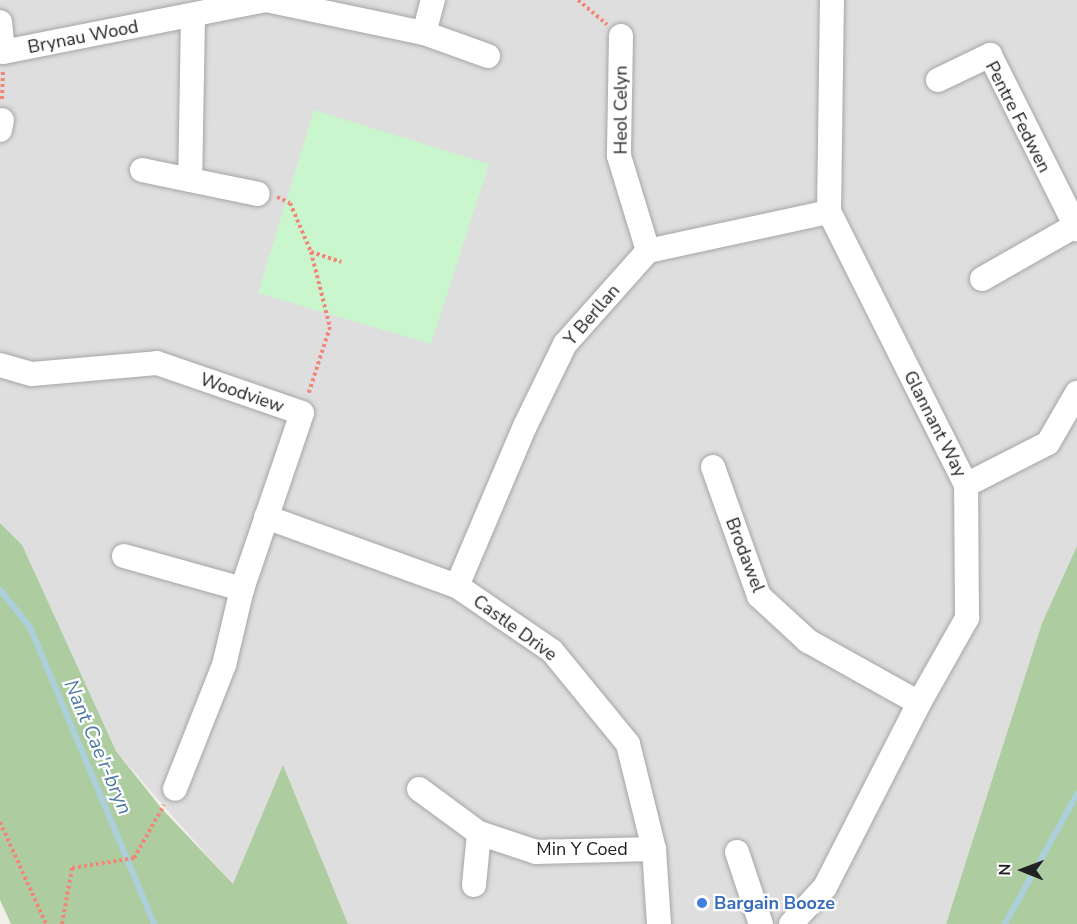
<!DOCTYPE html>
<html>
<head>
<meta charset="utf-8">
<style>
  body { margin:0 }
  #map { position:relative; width:1077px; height:924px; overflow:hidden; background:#f1eee8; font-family:"Nunito Sans",sans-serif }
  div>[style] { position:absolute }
  .residential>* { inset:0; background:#dfdede }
  .forest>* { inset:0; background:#adcda0 }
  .park>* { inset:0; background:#c9f6cd }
  .stream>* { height:6px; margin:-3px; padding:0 3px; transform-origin:3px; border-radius:3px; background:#acd0db }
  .path>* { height:4px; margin-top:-2px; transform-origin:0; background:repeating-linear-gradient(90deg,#f18679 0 3px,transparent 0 6px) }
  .roads { filter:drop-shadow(0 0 2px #a5a5a5) drop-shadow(0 0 2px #a5a5a5) }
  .minor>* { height:24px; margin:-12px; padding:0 12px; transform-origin:12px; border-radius:12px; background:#fff }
  .dots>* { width:16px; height:16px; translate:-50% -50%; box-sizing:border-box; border:3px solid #fff; border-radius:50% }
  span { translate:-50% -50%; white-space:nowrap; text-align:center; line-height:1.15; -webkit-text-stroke:4.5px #fff; paint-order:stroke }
  .street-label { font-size:18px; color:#212121 }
  .shop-label { font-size:18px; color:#366cbe; font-weight:700 }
  .left { translate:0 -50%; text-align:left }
  .water-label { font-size:20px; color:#507aa3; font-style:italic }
  .north { position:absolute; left:993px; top:840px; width:60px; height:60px; -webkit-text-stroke:4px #fff; paint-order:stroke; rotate:271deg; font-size:16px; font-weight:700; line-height:24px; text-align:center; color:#212121 }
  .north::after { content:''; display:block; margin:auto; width:21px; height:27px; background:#212121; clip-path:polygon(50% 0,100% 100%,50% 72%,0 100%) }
</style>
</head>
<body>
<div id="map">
  <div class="residential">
    <div style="clip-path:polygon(0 0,1077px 0,1077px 546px,1042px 623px,946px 924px,348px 924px,283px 766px,233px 885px,116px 751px,22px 546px,0 523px)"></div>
  </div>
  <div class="forest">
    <div style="clip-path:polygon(0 523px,22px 545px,116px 751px,162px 809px,233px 884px,283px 765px,348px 924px,11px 924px,0 900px)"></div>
    <div style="clip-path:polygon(1077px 546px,1077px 924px,946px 924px,1042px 623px)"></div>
  </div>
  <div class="park">
    <div style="clip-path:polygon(314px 110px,489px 164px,431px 344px,258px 293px)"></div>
  </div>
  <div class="stream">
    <div style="left:0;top:590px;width:48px;rotate:51deg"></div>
    <div style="left:30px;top:627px;width:322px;rotate:67.3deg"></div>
    <div style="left:1005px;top:924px;width:149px;rotate:-61deg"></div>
  </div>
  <div class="path">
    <div style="left:578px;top:0;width:38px;rotate:40deg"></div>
    <div style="left:2px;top:99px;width:28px;rotate:-88deg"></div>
    <div style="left:277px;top:197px;width:14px;rotate:25deg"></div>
    <div style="left:290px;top:203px;width:53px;rotate:66.8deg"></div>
    <div style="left:311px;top:252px;width:77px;rotate:75.8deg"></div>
    <div style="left:330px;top:327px;width:71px;rotate:107.9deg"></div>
    <div style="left:311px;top:252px;width:32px;rotate:18deg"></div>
    <div style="left:0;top:822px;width:112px;rotate:65.7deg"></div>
    <div style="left:62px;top:924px;width:57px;rotate:-79.9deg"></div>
    <div style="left:72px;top:868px;width:63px;rotate:-9.2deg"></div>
    <div style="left:134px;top:858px;width:61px;rotate:-60.5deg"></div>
  </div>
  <div class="roads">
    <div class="minor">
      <div style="left:193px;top:16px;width:164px;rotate:91deg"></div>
      <div style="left:190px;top:180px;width:69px;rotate:11.6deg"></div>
      <div style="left:0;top:22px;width:30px;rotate:84deg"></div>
      <div style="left:3px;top:52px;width:268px;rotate:-11.2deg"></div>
      <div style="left:266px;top:0;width:161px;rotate:11.8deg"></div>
      <div style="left:424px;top:33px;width:68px;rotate:19.8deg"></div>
      <div style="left:424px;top:33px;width:34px;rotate:-75deg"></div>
      <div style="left:621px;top:36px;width:120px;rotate:91deg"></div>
      <div style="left:619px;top:156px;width:99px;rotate:73deg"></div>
      <div style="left:938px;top:80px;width:58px;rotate:-25.7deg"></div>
      <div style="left:990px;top:55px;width:195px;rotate:63.4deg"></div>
      <div style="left:0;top:130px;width:10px;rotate:-79deg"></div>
      <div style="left:142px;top:170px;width:49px;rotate:11.8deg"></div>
      <div style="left:982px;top:279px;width:105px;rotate:-29.7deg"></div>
      <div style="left:0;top:365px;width:33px;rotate:16deg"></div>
      <div style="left:32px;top:374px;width:125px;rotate:-5deg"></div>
      <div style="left:157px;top:363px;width:153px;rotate:19deg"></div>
      <div style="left:302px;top:413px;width:186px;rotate:108.8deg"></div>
      <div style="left:242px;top:589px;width:78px;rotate:103.3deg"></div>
      <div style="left:224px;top:665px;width:133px;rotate:111.6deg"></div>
      <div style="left:713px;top:467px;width:137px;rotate:70.4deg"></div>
      <div style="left:759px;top:596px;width:67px;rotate:42.6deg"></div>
      <div style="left:808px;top:641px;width:127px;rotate:29.2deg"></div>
      <div style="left:966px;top:485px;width:92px;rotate:-27.1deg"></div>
      <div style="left:1048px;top:443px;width:58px;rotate:-59.9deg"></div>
      <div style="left:266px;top:517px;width:203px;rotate:19.9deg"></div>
      <div style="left:457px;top:586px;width:115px;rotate:34.4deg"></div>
      <div style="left:552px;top:651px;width:120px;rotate:50.7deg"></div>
      <div style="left:628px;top:744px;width:108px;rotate:76.1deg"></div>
      <div style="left:654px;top:849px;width:75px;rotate:86.2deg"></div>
      <div style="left:124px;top:556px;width:123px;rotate:15.6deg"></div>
      <div style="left:457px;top:586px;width:174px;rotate:-67deg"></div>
      <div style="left:525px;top:426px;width:91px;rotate:-64deg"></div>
      <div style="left:565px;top:344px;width:125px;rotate:-48.3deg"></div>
      <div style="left:648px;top:251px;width:185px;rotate:-12.2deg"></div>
      <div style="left:419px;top:789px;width:74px;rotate:36.3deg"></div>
      <div style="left:479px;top:833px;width:60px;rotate:18.4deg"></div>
      <div style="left:536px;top:852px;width:118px;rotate:-1.5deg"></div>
      <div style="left:737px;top:852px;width:76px;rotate:71.6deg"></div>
      <div style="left:474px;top:885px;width:52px;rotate:-84.5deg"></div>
      <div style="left:791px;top:924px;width:50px;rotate:-47.4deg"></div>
      <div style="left:825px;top:887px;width:207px;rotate:-62.9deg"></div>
      <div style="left:919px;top:703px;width:98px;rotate:-60.5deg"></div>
      <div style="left:967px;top:618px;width:133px;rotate:-90.4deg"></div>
      <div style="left:966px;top:485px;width:305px;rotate:-116.6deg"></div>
      <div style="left:829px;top:212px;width:212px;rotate:-89.2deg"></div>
    </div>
  </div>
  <div class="dots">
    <div style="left:702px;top:903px;background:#3f7fe0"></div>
  </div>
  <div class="street-label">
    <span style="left:83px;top:37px;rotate:-11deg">Brynau Wood</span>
    <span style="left:621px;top:110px;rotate:-90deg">Heol Celyn</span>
    <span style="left:1018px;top:117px;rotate:63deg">Pentre Fedwen</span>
    <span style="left:592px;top:315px;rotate:-49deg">Y Berllan</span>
    <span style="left:242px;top:393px;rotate:19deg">Woodview</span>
    <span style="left:935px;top:424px;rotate:63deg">Glannant Way</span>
    <span style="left:745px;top:555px;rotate:69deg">Brodawel</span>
    <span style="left:515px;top:628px;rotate:36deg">Castle Drive</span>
    <span style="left:582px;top:849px">Min Y Coed</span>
  </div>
  <div class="shop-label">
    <span class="left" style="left:714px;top:903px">Bargain Booze</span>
  </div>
  <div class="water-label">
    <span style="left:98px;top:747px;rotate:67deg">Nant Cae'r-bryn</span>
  </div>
  <div class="north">N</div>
</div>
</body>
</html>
